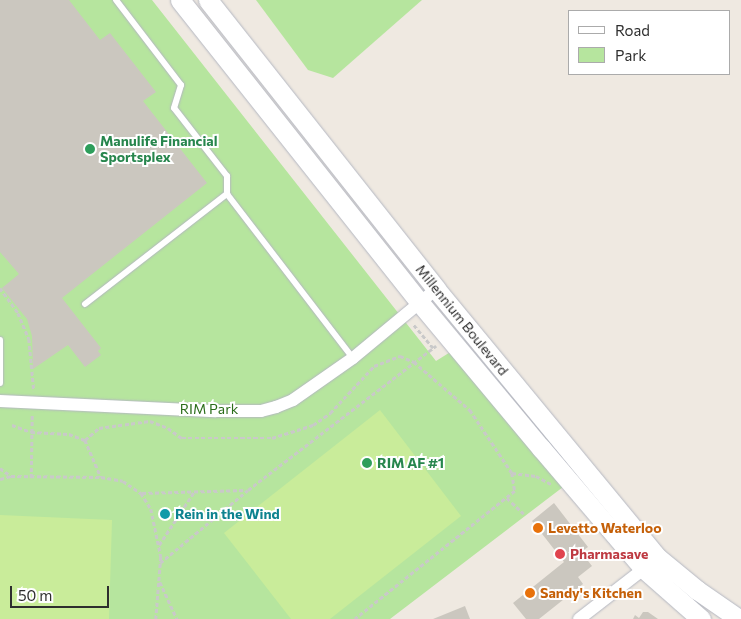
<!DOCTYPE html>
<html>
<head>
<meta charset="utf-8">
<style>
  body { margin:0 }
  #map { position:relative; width:741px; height:619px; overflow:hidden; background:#efe9e1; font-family:Commissioner,sans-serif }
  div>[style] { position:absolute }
  .green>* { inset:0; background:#b6e59e }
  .pitch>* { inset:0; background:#c9ec9a }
  .building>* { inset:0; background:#cbc7bf }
  .path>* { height:2.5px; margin-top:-1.25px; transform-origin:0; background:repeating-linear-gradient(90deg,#c9c9c9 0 4px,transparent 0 6.5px) }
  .roads { filter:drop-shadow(0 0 1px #b4b7c1) drop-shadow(0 0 1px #b4b7c1) }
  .lane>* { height:6px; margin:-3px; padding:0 3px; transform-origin:3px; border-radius:3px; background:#fff }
  .street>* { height:12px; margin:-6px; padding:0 6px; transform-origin:6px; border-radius:6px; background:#fff }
  .secondary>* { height:19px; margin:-9.5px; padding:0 9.5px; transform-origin:9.5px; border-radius:9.5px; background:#fff }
  .dots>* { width:14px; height:14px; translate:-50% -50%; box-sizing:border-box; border:2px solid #fff; border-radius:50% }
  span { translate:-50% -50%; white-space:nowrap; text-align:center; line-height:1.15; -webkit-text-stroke:4px #fff; paint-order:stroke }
  .leisure-label { font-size:14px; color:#27864d; font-weight:700 }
  .left { translate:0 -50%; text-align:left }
  .street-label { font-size:14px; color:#2e2e2e }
  .park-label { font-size:14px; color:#2c6e1b }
  .culture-label { font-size:14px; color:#0d838f; font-weight:700 }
  .food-label { font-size:14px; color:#c56008; font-weight:700 }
  .health-label { font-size:14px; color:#be3a42; font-weight:700 }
  .legend { position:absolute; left:568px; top:10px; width:162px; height:65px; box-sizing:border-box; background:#fff; border:1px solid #ababab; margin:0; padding:6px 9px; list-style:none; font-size:15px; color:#2e2e2e }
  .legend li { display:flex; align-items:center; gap:10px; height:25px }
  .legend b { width:25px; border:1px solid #ababab }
  .scale { position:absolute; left:10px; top:586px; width:99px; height:22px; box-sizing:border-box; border:2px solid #2e2e2e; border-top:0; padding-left:6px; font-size:15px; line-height:18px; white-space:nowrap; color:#2e2e2e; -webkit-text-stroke:4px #fff; paint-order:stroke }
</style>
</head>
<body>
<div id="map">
  <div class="green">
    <div style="clip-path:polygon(0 0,152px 0,436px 361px,452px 351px,563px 487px,390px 619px,0 619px)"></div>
    <div style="clip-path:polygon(256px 0,422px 0,333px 78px,308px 70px)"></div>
  </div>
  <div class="pitch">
    <div style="clip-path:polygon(380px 410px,461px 516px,330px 619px,291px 619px,224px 533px)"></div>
    <div style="clip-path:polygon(0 515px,112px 520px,109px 619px,0 619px)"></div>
  </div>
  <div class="building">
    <div style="clip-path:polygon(0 0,69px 0,100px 40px,110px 33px,156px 92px,143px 101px,207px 183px,62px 298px,101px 348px,98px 351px,101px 355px,85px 367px,68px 345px,33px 369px,32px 336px,27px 319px,2px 288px,19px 274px,0 252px)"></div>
    <div style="clip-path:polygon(554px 503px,588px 547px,581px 552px,592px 566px,578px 577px,583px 584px,539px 619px,526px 619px,513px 603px,564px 562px,532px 521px)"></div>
    <div style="clip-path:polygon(465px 606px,470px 619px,433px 619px)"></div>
    <div style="clip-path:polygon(643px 612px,648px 612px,658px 619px,633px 619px,635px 615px,639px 618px)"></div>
  </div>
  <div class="path">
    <div style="left:0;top:288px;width:31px;rotate:54deg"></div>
    <div style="left:18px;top:313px;width:28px;rotate:67deg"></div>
    <div style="left:29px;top:339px;width:52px;rotate:84.5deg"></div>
    <div style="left:414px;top:325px;width:30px;rotate:50deg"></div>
    <div style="left:12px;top:425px;width:20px;rotate:20deg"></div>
    <div style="left:31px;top:432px;width:38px;rotate:3deg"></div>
    <div style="left:69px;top:434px;width:17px;rotate:21deg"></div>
    <div style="left:85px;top:440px;width:40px;rotate:66.6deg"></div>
    <div style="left:85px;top:440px;width:18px;rotate:-41deg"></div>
    <div style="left:99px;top:428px;width:51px;rotate:-7.8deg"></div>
    <div style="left:150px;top:421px;width:19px;rotate:21deg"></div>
    <div style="left:168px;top:428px;width:17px;rotate:36deg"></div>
    <div style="left:182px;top:438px;width:90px"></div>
    <div style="left:272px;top:438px;width:43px;rotate:-17.6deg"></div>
    <div style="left:313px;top:425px;width:21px;rotate:-35deg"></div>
    <div style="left:330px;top:413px;width:64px;rotate:-46.9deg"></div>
    <div style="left:374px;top:366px;width:28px;rotate:-21deg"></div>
    <div style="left:400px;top:356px;width:15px;rotate:23deg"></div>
    <div style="left:414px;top:362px;width:74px;rotate:40.6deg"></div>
    <div style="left:470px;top:410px;width:76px;rotate:56.3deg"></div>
    <div style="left:512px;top:473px;width:18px;rotate:81deg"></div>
    <div style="left:515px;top:491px;width:205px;rotate:141.3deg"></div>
    <div style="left:0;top:468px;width:14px;rotate:36deg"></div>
    <div style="left:512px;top:473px;width:24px;rotate:7deg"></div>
    <div style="left:536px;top:476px;width:17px;rotate:28deg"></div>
    <div style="left:31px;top:478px;width:63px;rotate:-89.1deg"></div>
    <div style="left:0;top:479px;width:11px;rotate:-15deg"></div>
    <div style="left:11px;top:476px;width:90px;rotate:0.6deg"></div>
    <div style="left:101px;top:477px;width:22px;rotate:10deg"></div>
    <div style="left:123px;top:481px;width:22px;rotate:34deg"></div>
    <div style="left:141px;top:493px;width:19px;rotate:58deg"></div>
    <div style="left:151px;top:509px;width:49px;rotate:78.2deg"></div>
    <div style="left:161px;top:557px;width:62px;rotate:94.6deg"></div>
    <div style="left:142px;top:493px;width:104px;rotate:-1.7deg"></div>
    <div style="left:507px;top:498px;width:23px;rotate:43deg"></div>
    <div style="left:159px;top:545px;width:64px;rotate:-56.6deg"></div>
    <div style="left:160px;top:563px;width:114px;rotate:-39.7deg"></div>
    <div style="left:248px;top:490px;width:237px;rotate:-37.5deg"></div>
    <div style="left:160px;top:582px;width:41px;rotate:65.3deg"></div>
  </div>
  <div class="roads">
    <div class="lane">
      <div style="left:227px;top:194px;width:207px;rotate:52.5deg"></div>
      <div style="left:85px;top:304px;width:180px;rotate:-37.8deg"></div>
      <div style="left:227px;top:194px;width:18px;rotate:-90deg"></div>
      <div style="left:227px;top:176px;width:86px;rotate:-127.9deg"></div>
      <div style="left:174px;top:108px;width:24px;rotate:-73deg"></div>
      <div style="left:181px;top:85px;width:107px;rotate:-127.4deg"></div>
      <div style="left:0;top:340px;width:43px;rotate:90deg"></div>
    </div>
    <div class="street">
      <div style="left:0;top:401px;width:216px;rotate:2.7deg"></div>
      <div style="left:216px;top:411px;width:45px"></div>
      <div style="left:261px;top:411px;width:16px;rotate:-15deg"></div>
      <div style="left:276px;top:407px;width:18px;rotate:-22deg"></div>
      <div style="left:293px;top:400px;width:73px;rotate:-35deg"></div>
      <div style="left:353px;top:358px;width:108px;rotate:-39.7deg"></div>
      <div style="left:579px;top:619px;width:90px;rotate:-37.8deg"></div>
    </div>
    <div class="secondary">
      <div style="left:180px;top:0;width:387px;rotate:51.6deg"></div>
      <div style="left:420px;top:303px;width:189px;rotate:50.2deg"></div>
      <div style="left:541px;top:448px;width:159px;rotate:49.6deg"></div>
      <div style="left:644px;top:569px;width:76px;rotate:41.3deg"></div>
      <div style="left:208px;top:0;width:368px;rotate:51.7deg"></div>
      <div style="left:436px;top:289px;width:347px;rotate:50.5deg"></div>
      <div style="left:657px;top:557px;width:52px;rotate:39.5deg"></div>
      <div style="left:697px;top:590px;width:51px;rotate:34.6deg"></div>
    </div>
  </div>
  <div class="dots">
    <div style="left:90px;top:149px;background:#2e9e5b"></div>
    <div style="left:367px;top:463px;background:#2e9e5b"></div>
    <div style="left:165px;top:514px;background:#0f9aa8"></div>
    <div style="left:538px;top:528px;background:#e8710a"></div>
    <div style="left:560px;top:554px;background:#e0444e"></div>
    <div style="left:530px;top:593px;background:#e8710a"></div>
  </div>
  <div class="leisure-label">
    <span class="left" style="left:100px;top:149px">Manulife Financial<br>Sportsplex</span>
    <span class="left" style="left:377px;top:463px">RIM AF #1</span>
  </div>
  <div class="street-label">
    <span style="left:462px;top:320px;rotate:51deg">Millennium Boulevard</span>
  </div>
  <div class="park-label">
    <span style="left:209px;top:409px">RIM Park</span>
  </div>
  <div class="culture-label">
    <span class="left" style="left:175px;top:514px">Rein in the Wind</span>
  </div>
  <div class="food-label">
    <span class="left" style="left:548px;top:528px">Levetto Waterloo</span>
    <span class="left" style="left:540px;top:593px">Sandy's Kitchen</span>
  </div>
  <div class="health-label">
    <span class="left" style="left:570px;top:554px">Pharmasave</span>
  </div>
  <ul class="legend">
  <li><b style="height:6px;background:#fff"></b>Road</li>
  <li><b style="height:14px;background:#b6e59e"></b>Park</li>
  </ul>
  <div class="scale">50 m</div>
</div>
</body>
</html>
